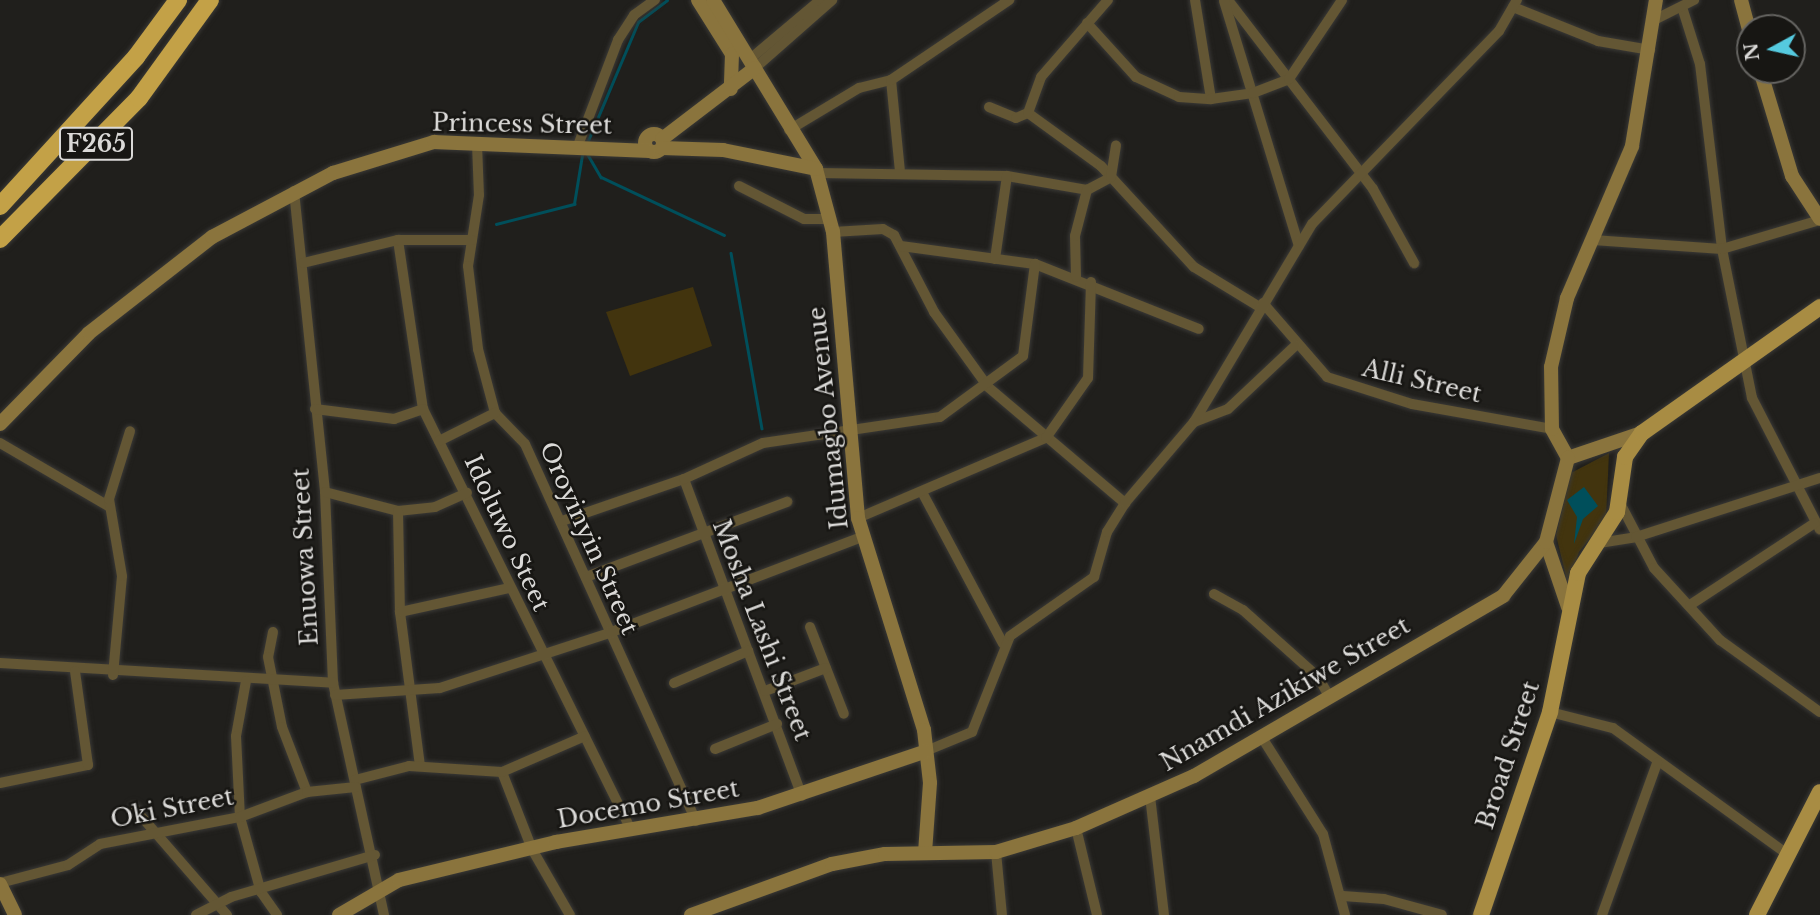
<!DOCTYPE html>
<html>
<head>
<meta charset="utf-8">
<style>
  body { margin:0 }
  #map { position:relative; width:1820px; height:915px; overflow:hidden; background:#201f1c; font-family:"Libre Baskerville",serif }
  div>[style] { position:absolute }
  .green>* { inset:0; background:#42340e }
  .water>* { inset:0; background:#004f5b }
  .stream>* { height:2.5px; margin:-1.25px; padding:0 1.25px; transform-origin:1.25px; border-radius:1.25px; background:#004f5b }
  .roads { filter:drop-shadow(0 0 2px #3a3936) drop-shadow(0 0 2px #3a3936) }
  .street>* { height:10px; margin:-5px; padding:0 5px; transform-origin:5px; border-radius:5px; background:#635634 }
  .secondary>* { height:14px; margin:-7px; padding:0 7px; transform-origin:7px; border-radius:7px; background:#8a743d }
  .secondary>.ring { margin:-7px; padding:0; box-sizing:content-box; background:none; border:14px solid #8a743d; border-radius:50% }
  .primary>* { height:16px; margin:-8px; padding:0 8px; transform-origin:8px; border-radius:8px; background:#a88c43 }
  .highway>* { height:18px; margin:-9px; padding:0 9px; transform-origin:9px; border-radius:9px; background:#c3a147 }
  span { translate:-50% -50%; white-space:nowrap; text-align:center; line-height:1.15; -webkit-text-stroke:5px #171613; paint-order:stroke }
  .shield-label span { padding:2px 5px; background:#171613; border:2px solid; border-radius:5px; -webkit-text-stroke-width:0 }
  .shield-label { font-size:23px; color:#dad9d7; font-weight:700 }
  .street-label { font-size:24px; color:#dad9d7 }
  .north { position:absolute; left:1736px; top:14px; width:70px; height:70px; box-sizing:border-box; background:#171613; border:2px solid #656461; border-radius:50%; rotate:262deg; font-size:19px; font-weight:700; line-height:28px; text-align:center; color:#dad9d7 }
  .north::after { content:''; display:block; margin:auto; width:24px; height:32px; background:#55cadf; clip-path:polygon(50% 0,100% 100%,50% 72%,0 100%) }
</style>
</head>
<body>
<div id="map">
  <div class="green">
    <div style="clip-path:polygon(693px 287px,712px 346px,630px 376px,606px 312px)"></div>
    <div style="clip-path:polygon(1609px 453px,1606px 518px,1579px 552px,1568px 585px,1556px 535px,1571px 473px)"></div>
  </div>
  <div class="water">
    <div style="clip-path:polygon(1584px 487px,1598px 506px,1583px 519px,1574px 544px,1577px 517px,1567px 500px)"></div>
  </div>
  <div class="stream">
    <div style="left:587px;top:143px;width:131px;rotate:-67.1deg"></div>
    <div style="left:638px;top:22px;width:36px;rotate:-37deg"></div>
    <div style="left:587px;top:153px;width:28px;rotate:60deg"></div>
    <div style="left:601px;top:177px;width:136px;rotate:25.2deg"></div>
    <div style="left:496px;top:224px;width:81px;rotate:-14.4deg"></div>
    <div style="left:574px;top:204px;width:50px;rotate:-80.7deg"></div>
    <div style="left:731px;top:253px;width:178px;rotate:80deg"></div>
  </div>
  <div class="roads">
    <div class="street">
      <div style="left:1195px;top:0;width:100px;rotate:80.8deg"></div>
      <div style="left:1228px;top:0;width:238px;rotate:52.5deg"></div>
      <div style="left:1373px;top:189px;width:85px;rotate:61deg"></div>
      <div style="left:1224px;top:1px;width:256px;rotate:73deg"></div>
      <div style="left:1513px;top:7px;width:92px;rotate:21.8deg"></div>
      <div style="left:1598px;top:41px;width:53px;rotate:9.8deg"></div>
      <div style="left:1682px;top:7px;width:60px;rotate:72.5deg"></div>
      <div style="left:1700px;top:64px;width:186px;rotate:83.2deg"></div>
      <div style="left:1722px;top:249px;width:152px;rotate:78.6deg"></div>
      <div style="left:1752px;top:398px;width:148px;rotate:62.7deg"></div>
      <div style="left:1654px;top:20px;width:45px;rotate:-26.6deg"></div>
      <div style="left:1087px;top:23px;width:73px;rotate:47.8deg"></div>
      <div style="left:1136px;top:77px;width:47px;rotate:24.9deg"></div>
      <div style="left:1179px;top:97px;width:32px;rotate:4deg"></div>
      <div style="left:1211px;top:99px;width:42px;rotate:-8.1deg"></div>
      <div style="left:1253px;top:93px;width:39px;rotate:-21deg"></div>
      <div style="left:1289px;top:79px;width:95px;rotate:-56.1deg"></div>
      <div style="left:750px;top:59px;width:92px;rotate:-40.1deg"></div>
      <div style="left:755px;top:68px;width:103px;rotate:-41.4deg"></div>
      <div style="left:891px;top:80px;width:92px;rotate:84.4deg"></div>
      <div style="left:989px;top:107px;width:29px;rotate:22deg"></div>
      <div style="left:1016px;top:118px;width:13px;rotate:-23deg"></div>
      <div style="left:1028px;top:113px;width:90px;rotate:36deg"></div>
      <div style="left:1101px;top:166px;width:137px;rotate:47.4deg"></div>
      <div style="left:1194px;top:267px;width:75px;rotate:31.4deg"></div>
      <div style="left:1028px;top:113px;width:38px;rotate:-70deg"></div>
      <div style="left:1041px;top:77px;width:102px;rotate:-49deg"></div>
      <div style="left:789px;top:130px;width:82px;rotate:-31deg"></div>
      <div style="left:859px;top:88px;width:33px;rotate:-14deg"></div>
      <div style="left:891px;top:80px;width:143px;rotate:-34.1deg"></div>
      <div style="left:477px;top:144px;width:51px;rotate:87.8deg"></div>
      <div style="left:479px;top:195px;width:72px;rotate:98.8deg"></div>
      <div style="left:468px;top:266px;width:84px;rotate:83.1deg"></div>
      <div style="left:478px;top:349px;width:66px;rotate:75.1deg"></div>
      <div style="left:495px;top:413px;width:43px;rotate:45.9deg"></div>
      <div style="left:525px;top:444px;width:414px;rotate:65.6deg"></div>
      <div style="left:577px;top:148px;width:116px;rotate:-69.2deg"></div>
      <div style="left:618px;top:40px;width:30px;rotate:-57deg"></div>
      <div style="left:634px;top:15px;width:26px;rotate:-36deg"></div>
      <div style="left:818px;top:173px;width:189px;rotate:0.9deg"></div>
      <div style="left:1007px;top:176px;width:81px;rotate:9.9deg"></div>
      <div style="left:1087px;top:190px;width:27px;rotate:-28deg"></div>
      <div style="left:1111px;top:177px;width:32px;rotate:-81deg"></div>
      <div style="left:739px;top:186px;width:73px;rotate:26.9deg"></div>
      <div style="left:804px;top:219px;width:26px"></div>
      <div style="left:294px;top:191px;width:303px;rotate:84.1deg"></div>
      <div style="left:325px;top:492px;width:191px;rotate:87.6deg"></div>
      <div style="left:333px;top:683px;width:238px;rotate:77.6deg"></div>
      <div style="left:833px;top:232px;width:50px;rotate:-3.4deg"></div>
      <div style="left:883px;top:229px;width:13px;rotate:29deg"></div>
      <div style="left:894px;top:235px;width:87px;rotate:62.5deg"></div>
      <div style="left:934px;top:312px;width:92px;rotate:54.2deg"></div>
      <div style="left:988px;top:387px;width:180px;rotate:40.3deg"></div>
      <div style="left:398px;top:240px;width:171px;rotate:81.6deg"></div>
      <div style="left:423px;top:409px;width:467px;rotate:63.7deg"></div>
      <div style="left:1593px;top:240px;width:129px;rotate:4deg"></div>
      <div style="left:1722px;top:249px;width:102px;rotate:-16.5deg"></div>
      <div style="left:901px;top:246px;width:135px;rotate:7.7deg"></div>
      <div style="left:1035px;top:264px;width:176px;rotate:21.6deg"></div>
      <div style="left:995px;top:259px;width:84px;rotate:-81.8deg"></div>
      <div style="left:303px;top:263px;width:98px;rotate:-13.6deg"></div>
      <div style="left:398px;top:240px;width:74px"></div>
      <div style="left:1076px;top:277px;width:41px;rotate:-91.4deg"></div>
      <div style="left:1075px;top:236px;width:48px;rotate:-75.4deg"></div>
      <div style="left:1263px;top:303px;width:98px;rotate:49.1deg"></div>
      <div style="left:1327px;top:377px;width:89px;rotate:17.6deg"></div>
      <div style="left:1412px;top:404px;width:142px;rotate:10.1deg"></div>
      <div style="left:315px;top:409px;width:80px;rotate:7.2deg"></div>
      <div style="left:394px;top:419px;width:31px;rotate:-19deg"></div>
      <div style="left:1194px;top:422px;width:36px;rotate:-21deg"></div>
      <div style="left:1228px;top:409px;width:93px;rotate:-43.3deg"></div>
      <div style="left:439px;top:441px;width:63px;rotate:-26.6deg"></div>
      <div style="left:0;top:443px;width:127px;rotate:30.2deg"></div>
      <div style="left:684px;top:479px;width:338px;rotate:69.6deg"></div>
      <div style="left:325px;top:492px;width:75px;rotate:14.6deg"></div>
      <div style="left:398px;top:511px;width:37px;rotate:-6deg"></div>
      <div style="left:435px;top:507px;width:35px;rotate:-24deg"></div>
      <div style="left:922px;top:492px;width:172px;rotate:61.9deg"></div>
      <div style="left:1620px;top:503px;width:73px;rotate:62.4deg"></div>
      <div style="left:1654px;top:568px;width:98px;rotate:47.5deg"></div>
      <div style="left:1720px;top:640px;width:123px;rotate:35.8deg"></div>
      <div style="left:398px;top:511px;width:101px;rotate:88.9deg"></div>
      <div style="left:400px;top:612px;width:155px;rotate:82.6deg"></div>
      <div style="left:858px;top:518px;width:204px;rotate:-23.1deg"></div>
      <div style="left:1046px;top:438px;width:73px;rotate:-55deg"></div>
      <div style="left:1088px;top:378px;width:96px;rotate:-88.2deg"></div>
      <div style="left:562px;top:521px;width:129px;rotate:-19deg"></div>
      <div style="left:684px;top:479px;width:87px;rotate:-24.5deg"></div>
      <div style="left:763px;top:443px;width:179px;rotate:-8.4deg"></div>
      <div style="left:940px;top:417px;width:103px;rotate:-36.3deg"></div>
      <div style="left:1023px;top:356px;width:93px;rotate:-82.6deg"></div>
      <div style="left:1599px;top:543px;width:37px;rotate:-9deg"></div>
      <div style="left:1636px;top:537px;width:193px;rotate:-17.8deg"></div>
      <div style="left:586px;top:577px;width:215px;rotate:-20.5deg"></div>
      <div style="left:1214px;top:594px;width:33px;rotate:29deg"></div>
      <div style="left:1243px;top:610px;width:101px;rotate:41.8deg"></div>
      <div style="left:1318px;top:677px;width:22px;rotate:60deg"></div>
      <div style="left:1690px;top:605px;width:149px;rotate:-33.3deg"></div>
      <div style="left:400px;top:612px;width:112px;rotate:-12.4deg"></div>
      <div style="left:810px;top:627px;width:93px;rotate:68.7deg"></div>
      <div style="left:273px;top:632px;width:25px;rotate:101deg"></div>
      <div style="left:268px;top:657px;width:71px;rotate:78.7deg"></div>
      <div style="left:282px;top:727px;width:70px;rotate:69deg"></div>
      <div style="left:0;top:663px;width:334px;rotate:3.4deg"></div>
      <div style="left:113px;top:675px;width:99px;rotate:-84.8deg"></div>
      <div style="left:122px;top:576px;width:78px;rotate:-99.6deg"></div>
      <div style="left:109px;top:499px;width:71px;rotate:-72.8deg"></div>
      <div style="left:246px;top:681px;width:56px;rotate:100.3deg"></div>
      <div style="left:236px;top:736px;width:81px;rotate:87.2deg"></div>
      <div style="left:240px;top:817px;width:78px;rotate:74.4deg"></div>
      <div style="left:261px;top:892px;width:28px;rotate:55deg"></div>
      <div style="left:674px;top:683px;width:81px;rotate:-23.4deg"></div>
      <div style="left:765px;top:691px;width:65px;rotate:-20.7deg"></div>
      <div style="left:335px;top:695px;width:105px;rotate:-3.8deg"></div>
      <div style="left:440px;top:688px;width:178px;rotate:-18deg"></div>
      <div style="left:609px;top:633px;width:271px;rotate:-20.8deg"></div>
      <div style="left:1550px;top:712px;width:65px;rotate:14.3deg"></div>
      <div style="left:1613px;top:728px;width:215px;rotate:35.9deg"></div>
      <div style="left:1261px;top:736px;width:116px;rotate:57.7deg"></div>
      <div style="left:1323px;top:834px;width:84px;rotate:74.8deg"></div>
      <div style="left:715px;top:749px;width:67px;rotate:-22deg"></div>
      <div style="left:926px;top:751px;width:50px;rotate:-22.4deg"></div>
      <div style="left:972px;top:732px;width:103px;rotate:-68.4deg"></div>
      <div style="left:1010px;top:636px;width:103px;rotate:-35.1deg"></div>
      <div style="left:1094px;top:577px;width:47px;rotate:-73.9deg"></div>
      <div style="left:1107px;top:532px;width:34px;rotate:-58deg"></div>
      <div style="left:1125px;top:503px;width:106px;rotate:-49.6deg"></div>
      <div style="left:1194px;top:422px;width:230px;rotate:-59.2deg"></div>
      <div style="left:1312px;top:224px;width:269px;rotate:-45.9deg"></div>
      <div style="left:1499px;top:31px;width:36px;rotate:-60deg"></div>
      <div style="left:502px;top:772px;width:83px;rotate:68.7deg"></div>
      <div style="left:532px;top:849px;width:76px;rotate:60.1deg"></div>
      <div style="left:355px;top:780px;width:56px;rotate:-14.5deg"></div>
      <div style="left:409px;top:766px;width:93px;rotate:3.7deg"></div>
      <div style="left:502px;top:772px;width:90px;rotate:-23.4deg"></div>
      <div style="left:0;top:783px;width:90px;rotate:-11.6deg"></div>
      <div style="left:88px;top:765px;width:95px;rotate:-97.9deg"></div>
      <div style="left:1150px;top:796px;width:120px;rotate:83.3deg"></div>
      <div style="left:134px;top:808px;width:142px;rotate:49deg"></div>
      <div style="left:1076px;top:828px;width:89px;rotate:76.4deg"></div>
      <div style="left:996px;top:852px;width:63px;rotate:84.6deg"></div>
      <div style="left:0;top:883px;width:70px;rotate:-14.8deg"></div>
      <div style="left:68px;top:865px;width:38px;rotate:-33deg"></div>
      <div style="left:100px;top:844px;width:143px;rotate:-10.9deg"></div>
      <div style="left:240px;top:817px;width:72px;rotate:-20.5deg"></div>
      <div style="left:307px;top:792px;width:49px;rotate:-5.8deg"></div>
      <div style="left:1343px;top:896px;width:41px;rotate:4.2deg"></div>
      <div style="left:1384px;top:899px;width:60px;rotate:15.4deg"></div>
      <div style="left:196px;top:915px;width:39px;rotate:-27deg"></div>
      <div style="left:231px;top:897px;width:150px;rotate:-16.3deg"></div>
      <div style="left:1602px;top:915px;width:162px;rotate:-70.1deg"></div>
    </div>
    <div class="secondary">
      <div style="left:698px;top:0;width:64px;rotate:57.8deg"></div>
      <div style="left:732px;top:54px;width:35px;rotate:92deg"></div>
      <div style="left:713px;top:0;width:198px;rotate:58.6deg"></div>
      <div style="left:816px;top:169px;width:65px;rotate:74.9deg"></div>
      <div style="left:833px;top:232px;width:287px;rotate:85deg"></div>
      <div style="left:858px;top:518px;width:222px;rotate:72.7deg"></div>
      <div style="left:924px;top:730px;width:53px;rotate:83.5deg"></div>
      <div style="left:930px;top:783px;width:70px;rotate:94.1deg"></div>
      <div style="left:1741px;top:0;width:35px;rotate:75deg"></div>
      <div style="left:1760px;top:70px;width:111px;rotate:73.2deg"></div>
      <div style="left:1792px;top:176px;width:51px;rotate:56.9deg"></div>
      <div class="ring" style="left:645px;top:134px;width:4px;height:4px"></div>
      <div style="left:662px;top:139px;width:117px;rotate:-37.4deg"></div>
      <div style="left:662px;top:148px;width:61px;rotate:1.9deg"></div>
      <div style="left:723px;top:150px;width:95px;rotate:11.5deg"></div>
      <div style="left:0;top:424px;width:127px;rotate:-45.6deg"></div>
      <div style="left:89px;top:333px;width:156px;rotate:-38deg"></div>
      <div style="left:212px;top:237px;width:137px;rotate:-27.9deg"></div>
      <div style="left:333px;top:173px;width:106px;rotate:-17.1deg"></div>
      <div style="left:434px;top:142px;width:215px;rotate:2.4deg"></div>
      <div style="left:1568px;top:458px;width:33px;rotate:-119deg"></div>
      <div style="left:1552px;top:429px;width:62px;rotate:-90.9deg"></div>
      <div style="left:1551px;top:367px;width:71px;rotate:-76.9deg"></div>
      <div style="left:1567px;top:298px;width:165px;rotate:-66.8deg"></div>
      <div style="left:1632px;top:146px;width:148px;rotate:-80.7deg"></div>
      <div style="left:1568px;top:458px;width:78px;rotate:-18.7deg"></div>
      <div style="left:1546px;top:542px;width:69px;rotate:71.3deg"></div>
      <div style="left:0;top:884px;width:34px;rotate:64deg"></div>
      <div style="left:339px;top:915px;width:69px;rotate:-30.3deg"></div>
      <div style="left:399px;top:880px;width:162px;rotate:-13.6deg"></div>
      <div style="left:556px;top:842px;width:205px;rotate:-9.6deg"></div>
      <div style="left:758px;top:808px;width:177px;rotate:-18.7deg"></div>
      <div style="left:691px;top:915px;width:150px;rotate:-19.9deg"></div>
      <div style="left:832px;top:864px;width:54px;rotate:-10.7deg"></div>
      <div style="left:885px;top:854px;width:111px;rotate:-1deg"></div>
      <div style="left:996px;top:852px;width:84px;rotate:-16.7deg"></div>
      <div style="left:1076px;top:828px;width:129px;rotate:-23.8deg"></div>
      <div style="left:1194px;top:776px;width:358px;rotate:-30.2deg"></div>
      <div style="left:1503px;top:596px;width:69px;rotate:-51.5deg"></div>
      <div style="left:1546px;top:542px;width:87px;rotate:-75.3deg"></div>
    </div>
    <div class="primary">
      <div style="left:1481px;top:915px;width:214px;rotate:-71.2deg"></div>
      <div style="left:1550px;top:712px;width:142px;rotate:-78.6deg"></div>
      <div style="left:1578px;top:573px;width:72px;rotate:-57.4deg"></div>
      <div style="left:1617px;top:512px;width:56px;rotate:-81.7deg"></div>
      <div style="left:1625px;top:457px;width:29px;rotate:-55deg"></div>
      <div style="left:1642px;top:433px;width:218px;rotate:-35.3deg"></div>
      <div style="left:1757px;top:915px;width:138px;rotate:-62.9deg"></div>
    </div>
    <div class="highway">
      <div style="left:0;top:206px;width:202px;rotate:-47.6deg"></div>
      <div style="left:136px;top:57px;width:71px;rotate:-53.6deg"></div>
      <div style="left:0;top:239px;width:198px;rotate:-45.4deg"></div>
      <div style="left:139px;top:98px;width:121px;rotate:-54.1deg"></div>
    </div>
  </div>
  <div class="shield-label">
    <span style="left:96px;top:144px">F265</span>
  </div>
  <div class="street-label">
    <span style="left:522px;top:124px;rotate:1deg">Princess Street</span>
    <span style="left:1422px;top:381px;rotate:13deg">Alli Street</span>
    <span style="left:828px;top:418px;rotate:-96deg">Idumagbo Avenue</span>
    <span style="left:507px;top:533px;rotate:65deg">Idoluwo Steet</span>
    <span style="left:589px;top:538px;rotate:66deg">Oroyinyin Street</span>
    <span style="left:305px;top:557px;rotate:-93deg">Enuowa Street</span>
    <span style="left:762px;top:630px;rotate:69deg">Mosha Lashi Street</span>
    <span style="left:1285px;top:694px;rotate:-30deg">Nnamdi Azikiwe Street</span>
    <span style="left:1508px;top:755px;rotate:-72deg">Broad Street</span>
    <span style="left:648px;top:804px;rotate:-10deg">Docemo Street</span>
    <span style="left:172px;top:808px;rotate:-11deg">Oki Street</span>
  </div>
  <div class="north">N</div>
</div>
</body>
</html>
